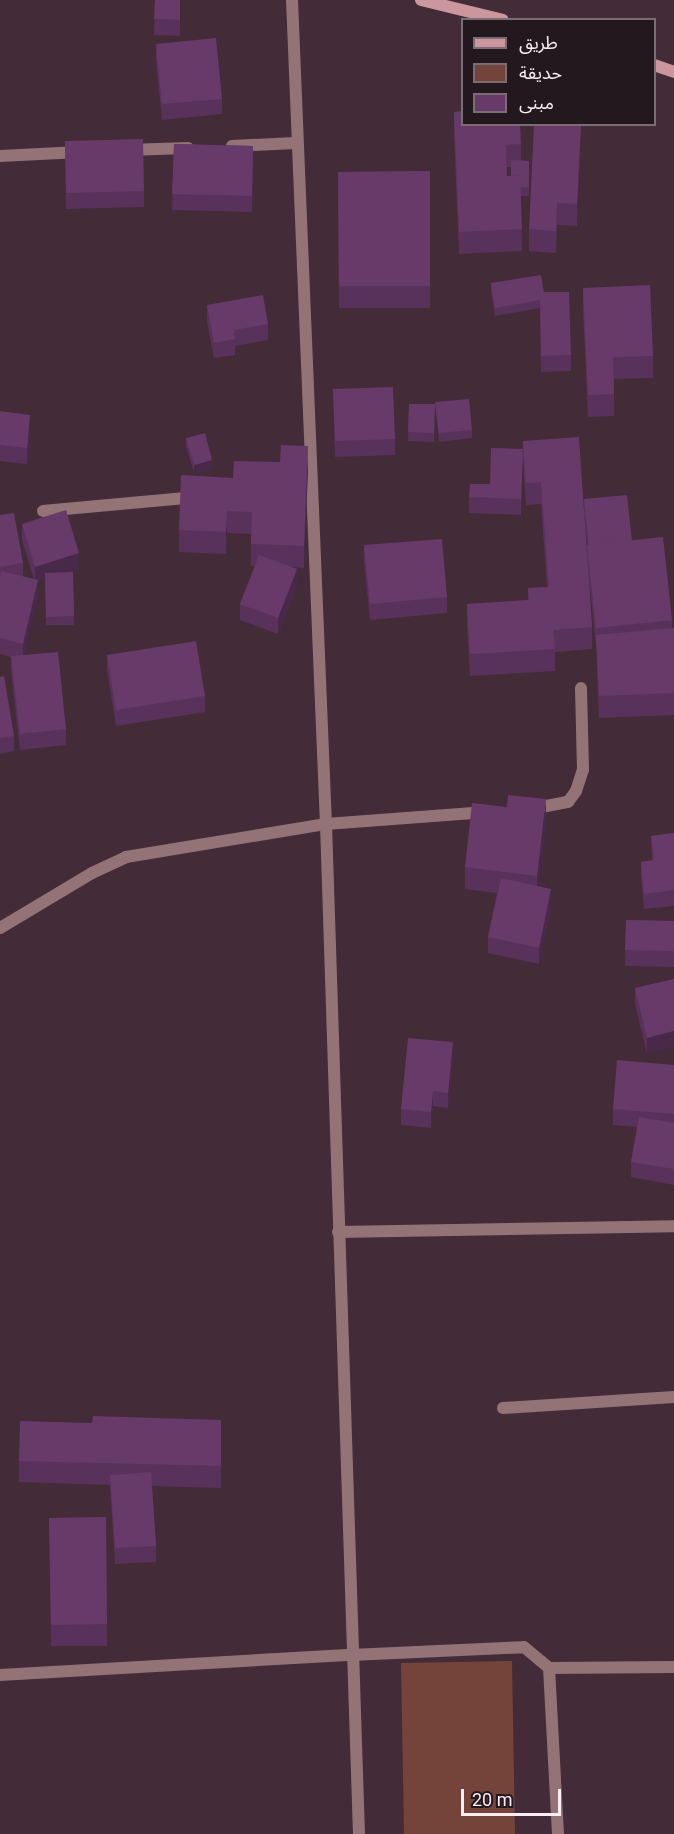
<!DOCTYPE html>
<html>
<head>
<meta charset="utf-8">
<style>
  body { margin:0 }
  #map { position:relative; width:674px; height:1834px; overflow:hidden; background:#432b38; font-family:Roboto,"Noto Sans Arabic",sans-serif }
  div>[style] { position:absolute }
  .green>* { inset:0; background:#74443b }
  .service>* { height:12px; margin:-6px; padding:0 6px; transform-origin:6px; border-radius:6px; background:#947377 }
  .minor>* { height:12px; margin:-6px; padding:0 6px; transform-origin:6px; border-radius:6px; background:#947377 }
  .secondary>* { height:12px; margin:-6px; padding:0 6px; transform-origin:6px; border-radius:6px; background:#cb969d }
  .wall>* { inset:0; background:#59325b }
  .shaded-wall>* { inset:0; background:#48294a }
  .building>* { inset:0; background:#673a6a }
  span { translate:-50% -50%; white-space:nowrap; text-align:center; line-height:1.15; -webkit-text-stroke:4.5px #23181d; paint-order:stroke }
  .legend { position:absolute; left:461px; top:18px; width:195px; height:108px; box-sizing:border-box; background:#23181d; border:2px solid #7a6d73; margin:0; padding:8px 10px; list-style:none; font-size:18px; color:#fcecf3 }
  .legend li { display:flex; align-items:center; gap:12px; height:30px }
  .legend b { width:30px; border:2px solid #7a6d73 }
  .scale { position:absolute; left:461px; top:1789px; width:100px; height:27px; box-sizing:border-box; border:3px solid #fcecf3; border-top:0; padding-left:8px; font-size:18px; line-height:21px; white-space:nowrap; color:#fcecf3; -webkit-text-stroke:4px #23181d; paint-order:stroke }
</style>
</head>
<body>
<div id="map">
  <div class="green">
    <div style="clip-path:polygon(512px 1661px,515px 1834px,404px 1834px,401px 1663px)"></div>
  </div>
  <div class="service">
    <div style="left:351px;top:1655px;width:173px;rotate:-2.6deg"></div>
    <div style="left:524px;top:1647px;width:33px;rotate:40deg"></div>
    <div style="left:549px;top:1668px;width:166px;rotate:86.9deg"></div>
    <div style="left:549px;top:1668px;width:125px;rotate:-0.5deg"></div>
  </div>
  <div class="minor">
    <div style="left:292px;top:0;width:825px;rotate:87.64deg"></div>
    <div style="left:326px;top:824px;width:1011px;rotate:88.13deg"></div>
    <div style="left:232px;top:146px;width:63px;rotate:-2.7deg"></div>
    <div style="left:127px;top:150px;width:61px;rotate:-1.9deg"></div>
    <div style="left:0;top:156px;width:80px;rotate:-2.9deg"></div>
    <div style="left:43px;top:511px;width:154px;rotate:-5.2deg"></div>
    <div style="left:531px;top:809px;width:38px;rotate:-11deg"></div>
    <div style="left:568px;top:802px;width:14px;rotate:-54deg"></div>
    <div style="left:576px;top:791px;width:22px;rotate:-72deg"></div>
    <div style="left:583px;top:770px;width:82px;rotate:-91.4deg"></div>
    <div style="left:0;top:928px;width:107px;rotate:-30.9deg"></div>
    <div style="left:92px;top:873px;width:38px;rotate:-25deg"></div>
    <div style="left:126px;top:857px;width:203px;rotate:-9.4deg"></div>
    <div style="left:326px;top:824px;width:161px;rotate:-4.3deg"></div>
    <div style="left:338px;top:1232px;width:336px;rotate:-1deg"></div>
    <div style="left:503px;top:1408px;width:171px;rotate:-3.7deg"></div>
    <div style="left:0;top:1675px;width:352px;rotate:-3.3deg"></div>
  </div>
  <div class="secondary">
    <div style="left:421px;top:0;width:84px;rotate:13.7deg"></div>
    <div style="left:654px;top:65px;width:21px;rotate:19deg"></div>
  </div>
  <div class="wall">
    <div style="clip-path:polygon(155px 0,180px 0,180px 36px,154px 35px)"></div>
    <div style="clip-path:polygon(156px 44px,222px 99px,222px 114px,162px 120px,156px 60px)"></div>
    <div style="clip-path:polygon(evenodd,454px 112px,521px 144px,521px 160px,529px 161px,529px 196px,521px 196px,522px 251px,459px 254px,454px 134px,454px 112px,507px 167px,511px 167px,511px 176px,507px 176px,507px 167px)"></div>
    <div style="clip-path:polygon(581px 124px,577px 226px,557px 225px,556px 253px,529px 251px,529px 229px)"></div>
    <div style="clip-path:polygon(65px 141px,144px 191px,144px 207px,66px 209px)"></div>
    <div style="clip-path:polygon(174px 144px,253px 146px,252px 212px,172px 210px)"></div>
    <div style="clip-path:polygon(430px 171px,430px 308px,339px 308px,338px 172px)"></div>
    <div style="clip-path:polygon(491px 283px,544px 292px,571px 355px,571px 371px,541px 372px,540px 308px,495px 316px,491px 292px)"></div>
    <div style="clip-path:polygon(583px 288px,653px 356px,653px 378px,614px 379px,614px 416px,588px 417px,583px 310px)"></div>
    <div style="clip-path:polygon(207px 305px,268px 324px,268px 340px,235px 346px,235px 355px,214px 358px,207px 321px)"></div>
    <div style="clip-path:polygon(333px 389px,395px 439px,395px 455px,335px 457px)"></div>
    <div style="clip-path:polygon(435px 402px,472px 430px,472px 438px,439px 442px)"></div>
    <div style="clip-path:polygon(409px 404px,435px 404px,434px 442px,408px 441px)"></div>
    <div style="clip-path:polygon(0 411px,30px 430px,27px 464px,0 461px)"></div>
    <div style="clip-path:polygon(186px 438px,212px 469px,194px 473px,186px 446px)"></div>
    <div style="clip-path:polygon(523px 441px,587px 560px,587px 545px,584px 515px,584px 499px,632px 541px,672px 620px,672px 629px,674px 628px,674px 715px,599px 718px,596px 645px,589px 582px,592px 627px,592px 649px,555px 652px,555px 671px,470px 676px,467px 626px,467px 604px,528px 600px,528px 588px,547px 587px,541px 504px,526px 505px,523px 463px)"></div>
    <div style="clip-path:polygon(523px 449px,521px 515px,469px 513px,469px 497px,490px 484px)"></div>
    <div style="clip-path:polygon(308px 468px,304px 568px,292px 567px,297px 585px,278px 634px,240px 620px,240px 604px,255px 566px,251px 566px,251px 534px,227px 533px,226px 554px,179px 552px,179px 530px,233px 478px)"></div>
    <div style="clip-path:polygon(0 515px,23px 563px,23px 576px,34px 579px,22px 540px,22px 524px,79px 569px,67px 573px,73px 572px,74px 625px,46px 625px,45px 579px,38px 581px,38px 596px,24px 655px,66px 729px,66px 745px,20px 750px,11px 672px,11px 657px,0 654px)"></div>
    <div style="clip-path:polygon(364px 545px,447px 597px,447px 613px,370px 620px,364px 561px)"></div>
    <div style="clip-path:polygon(107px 655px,205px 696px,205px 712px,116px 726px,107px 670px)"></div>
    <div style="clip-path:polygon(0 677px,14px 736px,14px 751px,0 754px)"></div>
    <div style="clip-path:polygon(546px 821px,538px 886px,551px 905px,539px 964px,488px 953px,488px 937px,497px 893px,465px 889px,465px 867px)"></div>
    <div style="clip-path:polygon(674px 833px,674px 906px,644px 909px,641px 877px,641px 862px,652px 860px,651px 836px)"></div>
    <div style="clip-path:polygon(626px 920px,674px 921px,674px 967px,625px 966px)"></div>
    <div style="clip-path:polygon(674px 979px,647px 1054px,635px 1004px,635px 988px)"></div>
    <div style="clip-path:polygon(453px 1058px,448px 1108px,433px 1106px,431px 1128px,401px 1125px,401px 1109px)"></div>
    <div style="clip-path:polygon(674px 1065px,674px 1185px,631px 1177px,631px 1162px,637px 1127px,613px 1125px,613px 1109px)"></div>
    <div style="clip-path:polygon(221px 1420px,221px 1488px,152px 1486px,156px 1546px,156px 1562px,115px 1564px,110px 1485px,19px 1482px,19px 1461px,92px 1423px)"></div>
    <div style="clip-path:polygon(106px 1517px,107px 1646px,51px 1646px,49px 1518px)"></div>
  </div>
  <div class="shaded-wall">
    <div style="clip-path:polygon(581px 124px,577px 226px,577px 204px)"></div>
    <div style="clip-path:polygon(30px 415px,30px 430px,27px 464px,27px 448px)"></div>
    <div style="clip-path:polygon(308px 446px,308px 468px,304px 568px,304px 546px)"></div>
    <div style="clip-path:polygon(212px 460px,212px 469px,194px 473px,194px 465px)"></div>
    <div style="clip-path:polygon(227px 511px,227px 533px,226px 554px,226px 532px)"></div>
    <div style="clip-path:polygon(79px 553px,79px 569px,38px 581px,38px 596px,23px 659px,23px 644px,35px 582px,35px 567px)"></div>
    <div style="clip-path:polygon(297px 569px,297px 585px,278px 634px,278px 618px)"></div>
    <div style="clip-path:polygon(546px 799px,546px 821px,537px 898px,537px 876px)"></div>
    <div style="clip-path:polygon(551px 889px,551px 905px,539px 964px,539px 948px)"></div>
    <div style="clip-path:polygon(674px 1031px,674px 1047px,647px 1054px,647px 1038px)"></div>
    <div style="clip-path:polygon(453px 1042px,453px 1058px,448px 1108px,448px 1093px)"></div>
    <div style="clip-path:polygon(433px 1091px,433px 1106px,431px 1128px,431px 1112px)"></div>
  </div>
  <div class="building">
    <div style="clip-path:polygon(155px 0,180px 0,180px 20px,154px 19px)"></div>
    <div style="clip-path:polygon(216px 38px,222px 99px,162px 104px,156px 44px)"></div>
    <div style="clip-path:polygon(462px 111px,462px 124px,520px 124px,521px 144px,506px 145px,507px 176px,520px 175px,522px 229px,459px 232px,454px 112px)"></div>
    <div style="clip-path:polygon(534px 124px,581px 124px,577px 204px,557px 203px,556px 231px,529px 229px)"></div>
    <div style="clip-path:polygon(143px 139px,144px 191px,66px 193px,65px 141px)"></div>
    <div style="clip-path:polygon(174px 144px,253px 146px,252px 196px,172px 194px)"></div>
    <div style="clip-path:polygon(511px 160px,529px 161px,529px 187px,520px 187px,520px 175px,511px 176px)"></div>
    <div style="clip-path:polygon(430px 171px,430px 286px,339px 286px,338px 172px)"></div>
    <div style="clip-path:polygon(541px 275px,544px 292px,540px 292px,540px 300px,495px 308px,491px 283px)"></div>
    <div style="clip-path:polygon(650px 285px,653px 356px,613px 357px,614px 394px,588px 395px,583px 288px)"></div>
    <div style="clip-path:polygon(540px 292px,569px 292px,571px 355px,541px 356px)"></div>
    <div style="clip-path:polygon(263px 295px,268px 324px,234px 330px,235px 339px,214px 343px,207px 305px)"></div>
    <div style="clip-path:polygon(393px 387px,395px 439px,335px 441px,333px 389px)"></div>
    <div style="clip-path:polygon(469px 399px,472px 430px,439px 433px,435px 402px)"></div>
    <div style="clip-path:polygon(409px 404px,435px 404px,434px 433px,408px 432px)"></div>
    <div style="clip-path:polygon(0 411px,30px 415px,27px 448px,0 445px)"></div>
    <div style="clip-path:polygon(205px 433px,212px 460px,194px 465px,186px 438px)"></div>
    <div style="clip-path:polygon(579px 437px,592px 627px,553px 630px,555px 649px,470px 654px,467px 604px,529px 600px,528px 588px,549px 587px,541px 482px,526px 483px,523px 441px)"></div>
    <div style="clip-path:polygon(281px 445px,308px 446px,304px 546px,251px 544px,252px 512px,227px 511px,226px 532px,179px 530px,181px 475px,233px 478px,234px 461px,280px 462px)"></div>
    <div style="clip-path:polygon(491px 448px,523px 449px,521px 499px,469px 497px,470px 484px,490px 484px)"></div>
    <div style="clip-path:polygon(627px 495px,632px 541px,589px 545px,584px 499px)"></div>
    <div style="clip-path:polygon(66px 510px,79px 553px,35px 567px,22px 524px)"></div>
    <div style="clip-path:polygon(14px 513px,23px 563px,0 567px,0 515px)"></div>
    <div style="clip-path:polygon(663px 537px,672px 620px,596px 628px,587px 545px)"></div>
    <div style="clip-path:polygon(442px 539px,447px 597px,370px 604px,364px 545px)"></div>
    <div style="clip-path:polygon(259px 555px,297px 569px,278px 618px,240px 604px)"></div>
    <div style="clip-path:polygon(1px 571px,38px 580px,23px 644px,0 638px,0 577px)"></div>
    <div style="clip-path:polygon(73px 572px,74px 616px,46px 617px,45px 573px)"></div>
    <div style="clip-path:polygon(674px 628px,674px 693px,599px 696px,596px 635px)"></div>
    <div style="clip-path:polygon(196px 641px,205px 696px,116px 710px,107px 655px)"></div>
    <div style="clip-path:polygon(58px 652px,66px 729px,20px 734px,11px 656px)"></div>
    <div style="clip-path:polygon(4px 676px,14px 736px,0 738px,0 677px)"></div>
    <div style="clip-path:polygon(508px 795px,546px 799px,537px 876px,465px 867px,472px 803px,507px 807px)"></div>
    <div style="clip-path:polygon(674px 833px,674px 890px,644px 894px,641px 862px,654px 860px,651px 836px)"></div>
    <div style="clip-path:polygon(501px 878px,551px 889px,539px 948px,488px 937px)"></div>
    <div style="clip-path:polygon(626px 920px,674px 921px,674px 951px,625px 950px)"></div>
    <div style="clip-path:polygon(674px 979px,674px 1031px,647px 1038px,635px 988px)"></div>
    <div style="clip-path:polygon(408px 1038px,453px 1042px,448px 1093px,433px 1091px,431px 1112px,401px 1109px)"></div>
    <div style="clip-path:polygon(617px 1060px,674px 1065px,674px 1114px,613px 1109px)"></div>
    <div style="clip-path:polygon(639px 1117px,674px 1123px,674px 1169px,631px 1162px)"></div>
    <div style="clip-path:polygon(93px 1416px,221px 1420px,221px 1466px,19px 1461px,20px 1421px,92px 1423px)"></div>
    <div style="clip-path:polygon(151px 1472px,156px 1546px,115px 1548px,110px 1475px)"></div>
    <div style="clip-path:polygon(106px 1517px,107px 1624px,51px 1625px,49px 1518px)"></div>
  </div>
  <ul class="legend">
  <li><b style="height:8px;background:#cb969d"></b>طريق</li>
  <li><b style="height:16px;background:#74443b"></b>حديقة</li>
  <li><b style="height:16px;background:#673a6a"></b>مبنى</li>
  </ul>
  <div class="scale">20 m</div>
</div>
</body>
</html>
